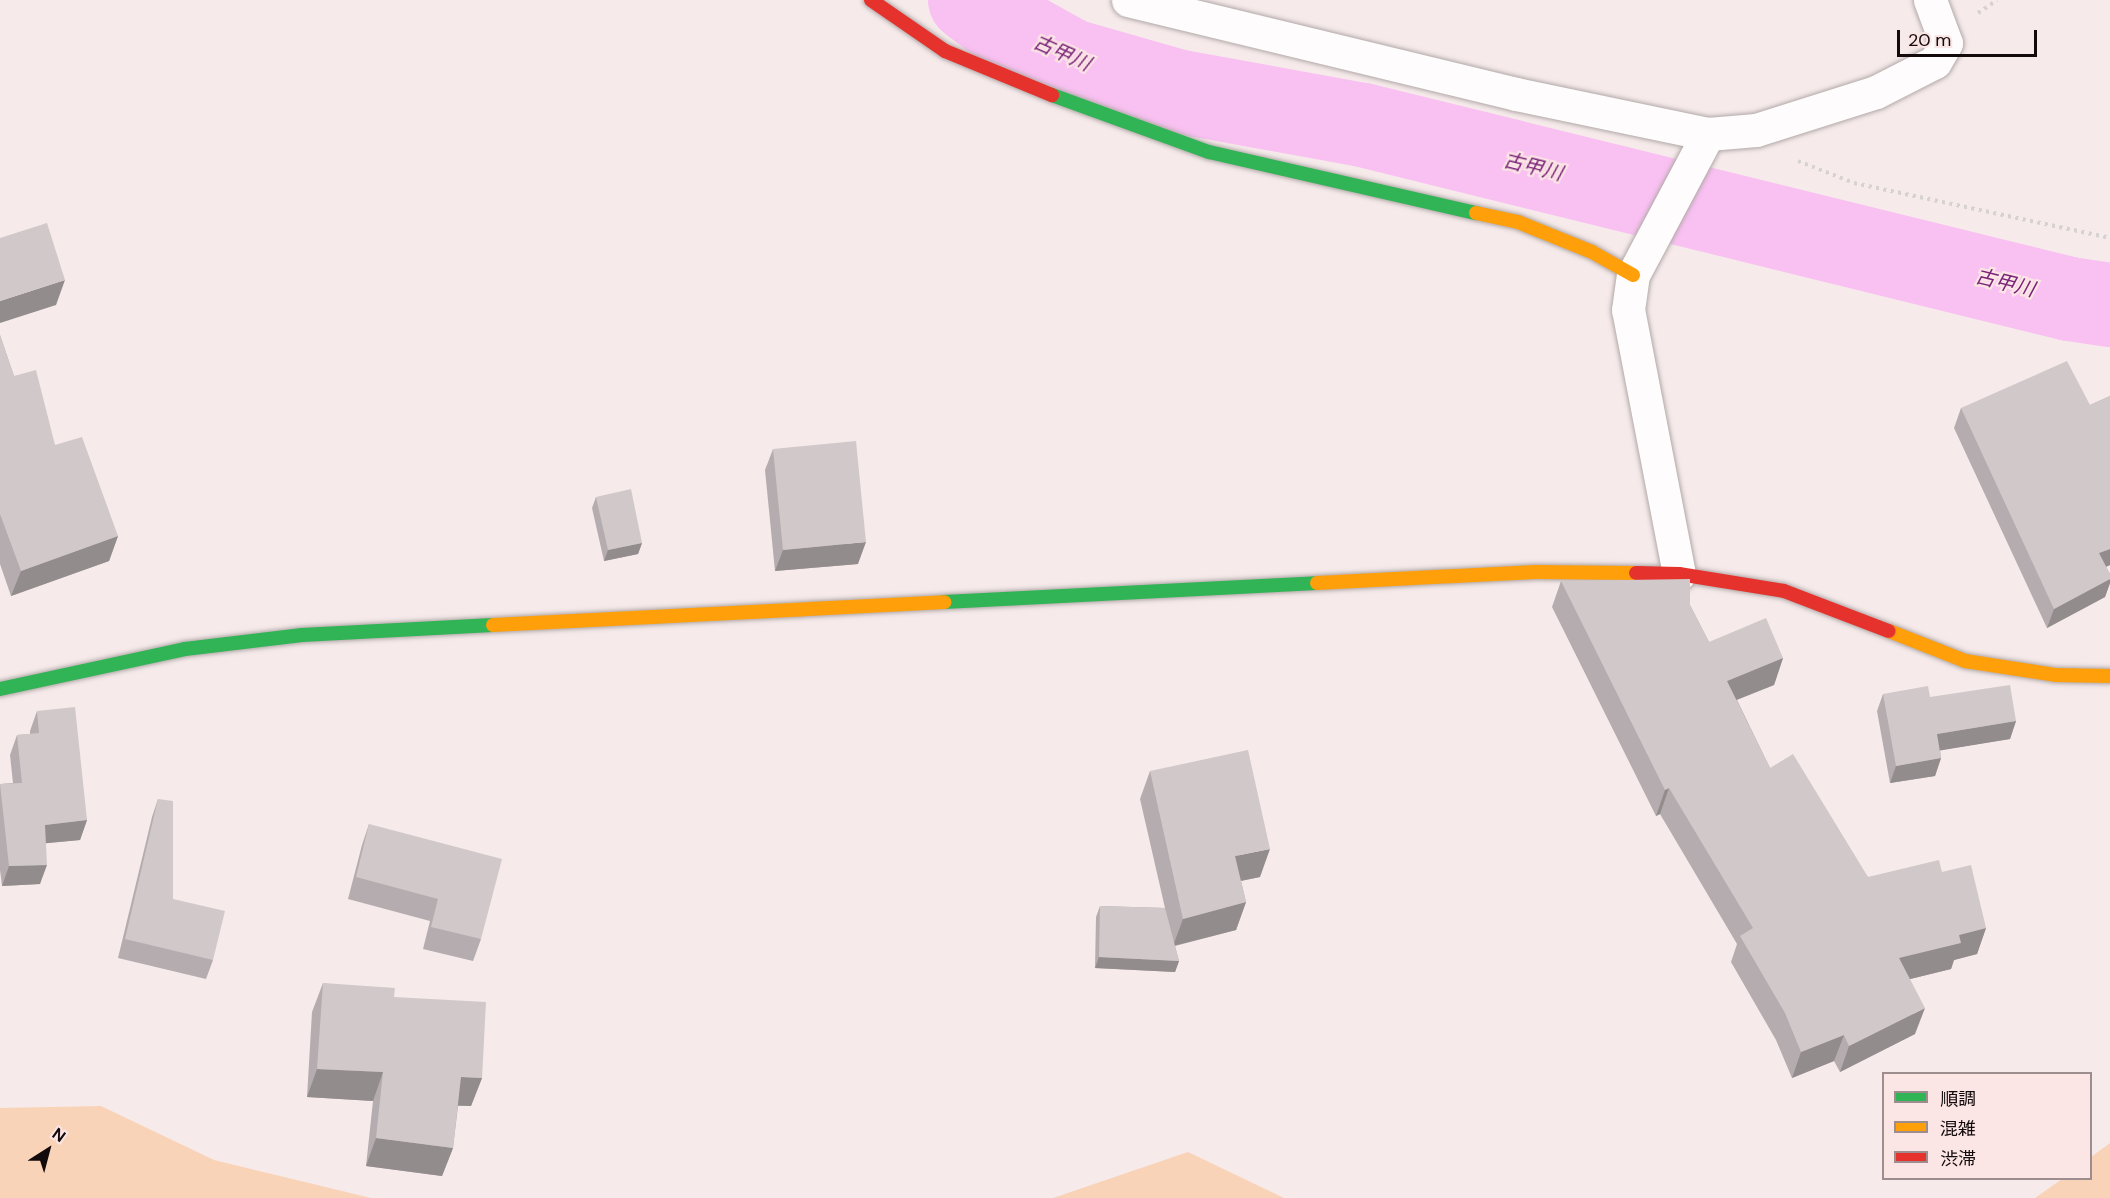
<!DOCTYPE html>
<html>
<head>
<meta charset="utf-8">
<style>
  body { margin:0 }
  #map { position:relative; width:2110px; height:1198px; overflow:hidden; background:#f6eaea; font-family:"DM Sans","Noto Sans JP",sans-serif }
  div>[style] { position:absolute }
  .green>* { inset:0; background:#f9d3b7 }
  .river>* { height:84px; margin:-42px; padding:0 42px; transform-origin:42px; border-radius:42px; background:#f9c0f2 }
  .path>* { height:4px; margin-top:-2px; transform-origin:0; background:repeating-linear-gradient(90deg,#d6d2d2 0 3px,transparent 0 7.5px) }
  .roads { filter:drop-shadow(0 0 2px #b2a9a9) drop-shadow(0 0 2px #b2a9a9) }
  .street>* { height:33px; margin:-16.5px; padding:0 16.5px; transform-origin:16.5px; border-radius:16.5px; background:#fefcfc }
  .fast>* { height:14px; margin:-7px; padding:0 7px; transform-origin:7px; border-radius:7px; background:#30b455 }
  .slow>* { height:14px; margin:-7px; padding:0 7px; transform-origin:7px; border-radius:7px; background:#ff9f0a }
  .jam>* { height:14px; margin:-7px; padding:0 7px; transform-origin:7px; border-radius:7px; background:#e5322d }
  .wall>* { inset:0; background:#b4acae }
  .shaded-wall>* { inset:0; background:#928c8d }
  .building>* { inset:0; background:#d1c8ca }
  span { translate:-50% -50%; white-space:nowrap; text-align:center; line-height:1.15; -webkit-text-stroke:4.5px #fbe5e5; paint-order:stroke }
  .water-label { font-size:20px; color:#7a2379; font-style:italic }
  .legend { position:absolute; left:1882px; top:1072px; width:210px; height:108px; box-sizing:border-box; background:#fbe5e5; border:2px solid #9e8d8e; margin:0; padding:8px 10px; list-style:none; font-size:18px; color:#120a0b }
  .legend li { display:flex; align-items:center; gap:12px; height:30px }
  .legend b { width:30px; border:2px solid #9e8d8e }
  .north { position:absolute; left:18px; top:1120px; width:60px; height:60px; -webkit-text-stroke:4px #fbe5e5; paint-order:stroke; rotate:36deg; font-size:16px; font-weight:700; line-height:24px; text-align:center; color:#120a0b }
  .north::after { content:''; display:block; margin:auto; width:21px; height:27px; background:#120a0b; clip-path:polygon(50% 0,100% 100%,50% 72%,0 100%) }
  .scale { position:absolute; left:1897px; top:30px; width:140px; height:27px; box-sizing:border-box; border:3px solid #120a0b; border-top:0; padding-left:8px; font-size:18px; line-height:21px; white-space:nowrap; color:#120a0b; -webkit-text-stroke:4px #fbe5e5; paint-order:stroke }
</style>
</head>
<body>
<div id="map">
  <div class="green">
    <div style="clip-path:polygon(101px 1106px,214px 1160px,371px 1198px,0 1198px,0 1108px)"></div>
    <div style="clip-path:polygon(2110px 1143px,2110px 1198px,2035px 1198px,2062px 1179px,2090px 1178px,2091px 1157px)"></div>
    <div style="clip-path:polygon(1188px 1152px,1284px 1198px,1053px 1198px)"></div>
  </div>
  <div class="river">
    <div style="left:970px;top:0;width:34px;rotate:37deg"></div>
    <div style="left:997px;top:20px;width:85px;rotate:29deg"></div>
    <div style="left:1071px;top:61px;width:109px;rotate:15.9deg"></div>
    <div style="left:1176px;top:91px;width:190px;rotate:10.3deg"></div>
    <div style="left:1363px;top:125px;width:728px;rotate:13.83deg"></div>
    <div style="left:2070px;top:299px;width:40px;rotate:8.5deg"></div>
  </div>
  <div class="path">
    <div style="left:1978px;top:13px;width:23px;rotate:-34deg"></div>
    <div style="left:1798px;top:161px;width:60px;rotate:21.4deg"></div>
    <div style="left:1854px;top:183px;width:262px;rotate:12.1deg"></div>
  </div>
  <div class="roads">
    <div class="street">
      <div style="left:1128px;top:0;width:399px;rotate:13.6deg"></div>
      <div style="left:1516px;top:94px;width:196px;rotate:11.8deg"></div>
      <div style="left:1679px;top:574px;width:269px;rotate:-100.9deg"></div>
      <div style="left:1628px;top:310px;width:35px;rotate:-82deg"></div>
      <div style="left:1633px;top:275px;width:160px;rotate:-62deg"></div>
      <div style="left:1708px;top:134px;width:48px;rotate:-4.8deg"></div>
      <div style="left:1756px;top:130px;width:126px;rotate:-17.6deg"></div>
      <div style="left:1876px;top:92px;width:66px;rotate:-27deg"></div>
      <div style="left:1935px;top:62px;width:22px;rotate:-60deg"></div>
      <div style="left:1946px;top:43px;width:46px;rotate:-110.4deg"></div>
    </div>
    <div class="fast">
      <div style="left:1052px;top:95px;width:167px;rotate:20deg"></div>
      <div style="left:1209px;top:152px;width:274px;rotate:12.9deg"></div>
      <div style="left:944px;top:602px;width:373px;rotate:-2.9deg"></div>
      <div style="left:0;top:689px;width:189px;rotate:-12.2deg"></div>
      <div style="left:185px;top:649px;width:118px;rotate:-6.8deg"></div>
      <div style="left:302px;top:635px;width:191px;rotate:-3deg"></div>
    </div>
    <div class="slow">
      <div style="left:1476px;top:213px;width:43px;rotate:12.1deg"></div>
      <div style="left:1518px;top:222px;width:80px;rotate:22.1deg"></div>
      <div style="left:1592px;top:252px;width:47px;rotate:29.3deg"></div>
      <div style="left:1317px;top:583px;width:219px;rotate:-2.9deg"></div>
      <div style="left:1536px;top:572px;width:100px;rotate:0.6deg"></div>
      <div style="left:493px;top:625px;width:452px;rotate:-2.9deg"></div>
      <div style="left:1889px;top:631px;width:82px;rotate:21.5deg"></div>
      <div style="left:1965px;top:661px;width:91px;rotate:8.8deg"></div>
      <div style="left:2055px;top:675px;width:55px;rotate:1deg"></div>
    </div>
    <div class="jam">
      <div style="left:871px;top:0;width:90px;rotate:34.6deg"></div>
      <div style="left:945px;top:51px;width:116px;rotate:22.4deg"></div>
      <div style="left:1636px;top:573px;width:43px;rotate:1.3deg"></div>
      <div style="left:1679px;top:574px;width:106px;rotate:9.2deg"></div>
      <div style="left:1784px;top:591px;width:112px;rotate:20.9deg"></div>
    </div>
  </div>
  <div class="wall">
    <div style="clip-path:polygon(0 335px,14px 376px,55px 445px,118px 536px,109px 561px,11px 596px,0 564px)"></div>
    <div style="clip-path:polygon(2110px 396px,2110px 565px,2106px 567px,2110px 574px,2110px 583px,2105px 597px,2047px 628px,1954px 428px,1961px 408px,2090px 405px)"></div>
    <div style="clip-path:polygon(773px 449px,858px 564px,775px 571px,765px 470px)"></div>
    <div style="clip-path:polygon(596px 497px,642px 543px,638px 554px,604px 561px,592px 508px)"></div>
    <div style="clip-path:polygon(1561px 581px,1690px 605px,1709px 642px,1783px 658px,1774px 685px,1737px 700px,1770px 768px,1868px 877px,1942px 872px,1986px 928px,1977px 954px,1954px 960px,1951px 969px,1910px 979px,1915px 1034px,1840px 1072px,1834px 1061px,1792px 1078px,1776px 1040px,1731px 962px,1737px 944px,1660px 814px,1656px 816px,1552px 607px)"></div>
    <div style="clip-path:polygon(1883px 694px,1930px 697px,2016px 721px,2010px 739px,1940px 750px,1941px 758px,1935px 776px,1890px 783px,1877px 711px)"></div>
    <div style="clip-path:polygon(37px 711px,87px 820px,80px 840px,46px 843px,40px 884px,2px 886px,0 870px,0 784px,13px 783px,10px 755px,17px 735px,30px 734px,30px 731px)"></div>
    <div style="clip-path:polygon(1150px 771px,1260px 877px,1241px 881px,1246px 902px,1236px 930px,1175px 946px,1179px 961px,1175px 972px,1095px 968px,1096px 917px,1100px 906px,1165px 908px,1140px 799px)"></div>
    <div style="clip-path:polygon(158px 799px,173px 899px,213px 960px,206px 979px,118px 958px,152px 817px)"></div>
    <div style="clip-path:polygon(369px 824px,481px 939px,473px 961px,423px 949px,430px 921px,348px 899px,362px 845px)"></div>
    <div style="clip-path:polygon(323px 983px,394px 997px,482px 1078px,471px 1106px,458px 1106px,453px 1148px,442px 1176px,366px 1166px,373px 1101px,307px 1097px,312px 1012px)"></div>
  </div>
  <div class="shaded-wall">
    <div style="clip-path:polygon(65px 280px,56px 305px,0 323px,0 301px)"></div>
    <div style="clip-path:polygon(118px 536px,109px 561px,11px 596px,21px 571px)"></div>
    <div style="clip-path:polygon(866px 542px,858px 564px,775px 571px,783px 550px)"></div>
    <div style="clip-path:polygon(642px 543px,638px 554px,604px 561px,608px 550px)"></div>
    <div style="clip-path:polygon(2110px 549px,2110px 565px,2091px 573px,2099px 553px)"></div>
    <div style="clip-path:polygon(2110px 579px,2110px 583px,2105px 597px,2047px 628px,2054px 609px)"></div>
    <div style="clip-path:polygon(1783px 658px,1774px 685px,1718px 707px,1727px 681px)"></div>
    <div style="clip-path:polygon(2016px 721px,2010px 739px,1931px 752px,1937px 734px)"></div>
    <div style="clip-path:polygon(1941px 758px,1935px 776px,1890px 783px,1896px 766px)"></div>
    <div style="clip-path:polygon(1669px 788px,1660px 814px,1656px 816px,1665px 790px)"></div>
    <div style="clip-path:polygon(87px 820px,80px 840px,38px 844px,45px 825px)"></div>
    <div style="clip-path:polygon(1270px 849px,1260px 877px,1225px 884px,1235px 856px)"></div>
    <div style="clip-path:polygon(47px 865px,40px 884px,2px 886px,9px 866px)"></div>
    <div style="clip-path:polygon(1246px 902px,1236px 930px,1173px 946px,1183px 919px)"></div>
    <div style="clip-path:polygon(1986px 928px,1977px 954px,1954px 960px,1951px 969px,1890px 984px,1899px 958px,1959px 935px)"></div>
    <div style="clip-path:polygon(1099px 957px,1179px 961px,1175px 972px,1095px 968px)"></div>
    <div style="clip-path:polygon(1925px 1008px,1915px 1034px,1840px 1072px,1849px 1046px)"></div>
    <div style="clip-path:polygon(1844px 1035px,1834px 1061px,1792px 1078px,1801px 1052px)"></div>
    <div style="clip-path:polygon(317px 1069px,383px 1072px,373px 1101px,307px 1097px)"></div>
    <div style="clip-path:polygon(461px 1077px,482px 1078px,471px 1106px,451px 1105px)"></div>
    <div style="clip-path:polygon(376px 1138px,453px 1148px,442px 1176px,366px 1166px)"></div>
  </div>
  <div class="building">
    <div style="clip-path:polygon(47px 223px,65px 280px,0 301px,0 238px)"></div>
    <div style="clip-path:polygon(0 335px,14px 376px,36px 370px,55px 445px,82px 437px,118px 536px,21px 571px,0 514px)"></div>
    <div style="clip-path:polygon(2067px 361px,2090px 405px,2110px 396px,2110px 549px,2099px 553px,2110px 574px,2110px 579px,2054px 609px,1961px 408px)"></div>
    <div style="clip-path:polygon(856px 441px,866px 542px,783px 550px,773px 449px)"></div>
    <div style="clip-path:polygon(631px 489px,642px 543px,608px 550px,596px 497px)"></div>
    <div style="clip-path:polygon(1690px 579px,1690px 605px,1709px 642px,1766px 618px,1783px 658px,1727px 681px,1770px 768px,1793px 754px,1868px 877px,1939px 860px,1942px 872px,1971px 865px,1986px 928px,1959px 935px,1961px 943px,1899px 958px,1925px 1008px,1849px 1046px,1844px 1035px,1801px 1052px,1785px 1013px,1740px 936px,1753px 928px,1669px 788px,1665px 790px,1561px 581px)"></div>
    <div style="clip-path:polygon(2010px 685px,2016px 721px,1937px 734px,1941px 758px,1896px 766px,1883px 694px,1928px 686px,1930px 697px)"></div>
    <div style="clip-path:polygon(75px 707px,87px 820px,45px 825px,47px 865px,9px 866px,0 784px,22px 783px,17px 735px,39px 733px,37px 711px)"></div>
    <div style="clip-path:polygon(1248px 750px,1270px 849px,1235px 856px,1246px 902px,1183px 919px,1150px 771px)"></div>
    <div style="clip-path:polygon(158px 799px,173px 801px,173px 899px,225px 911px,213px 960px,125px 939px)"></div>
    <div style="clip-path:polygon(369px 824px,502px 859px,481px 939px,431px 927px,438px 899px,356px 877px)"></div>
    <div style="clip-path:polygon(1100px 906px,1165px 908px,1179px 961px,1099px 957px)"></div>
    <div style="clip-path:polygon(323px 983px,395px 988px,394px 997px,486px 1002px,482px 1078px,461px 1077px,453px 1148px,376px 1138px,383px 1072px,317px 1069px)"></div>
  </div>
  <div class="water-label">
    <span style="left:1062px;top:53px;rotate:24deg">古甲川</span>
    <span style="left:1533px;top:167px;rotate:14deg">古甲川</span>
    <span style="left:2005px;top:283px;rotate:14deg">古甲川</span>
  </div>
  <ul class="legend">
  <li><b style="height:8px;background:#30b455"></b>順調</li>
  <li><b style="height:8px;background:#ff9f0a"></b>混雑</li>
  <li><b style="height:8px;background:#e5322d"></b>渋滞</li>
  </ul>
  <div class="north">N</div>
  <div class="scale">20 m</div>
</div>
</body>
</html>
